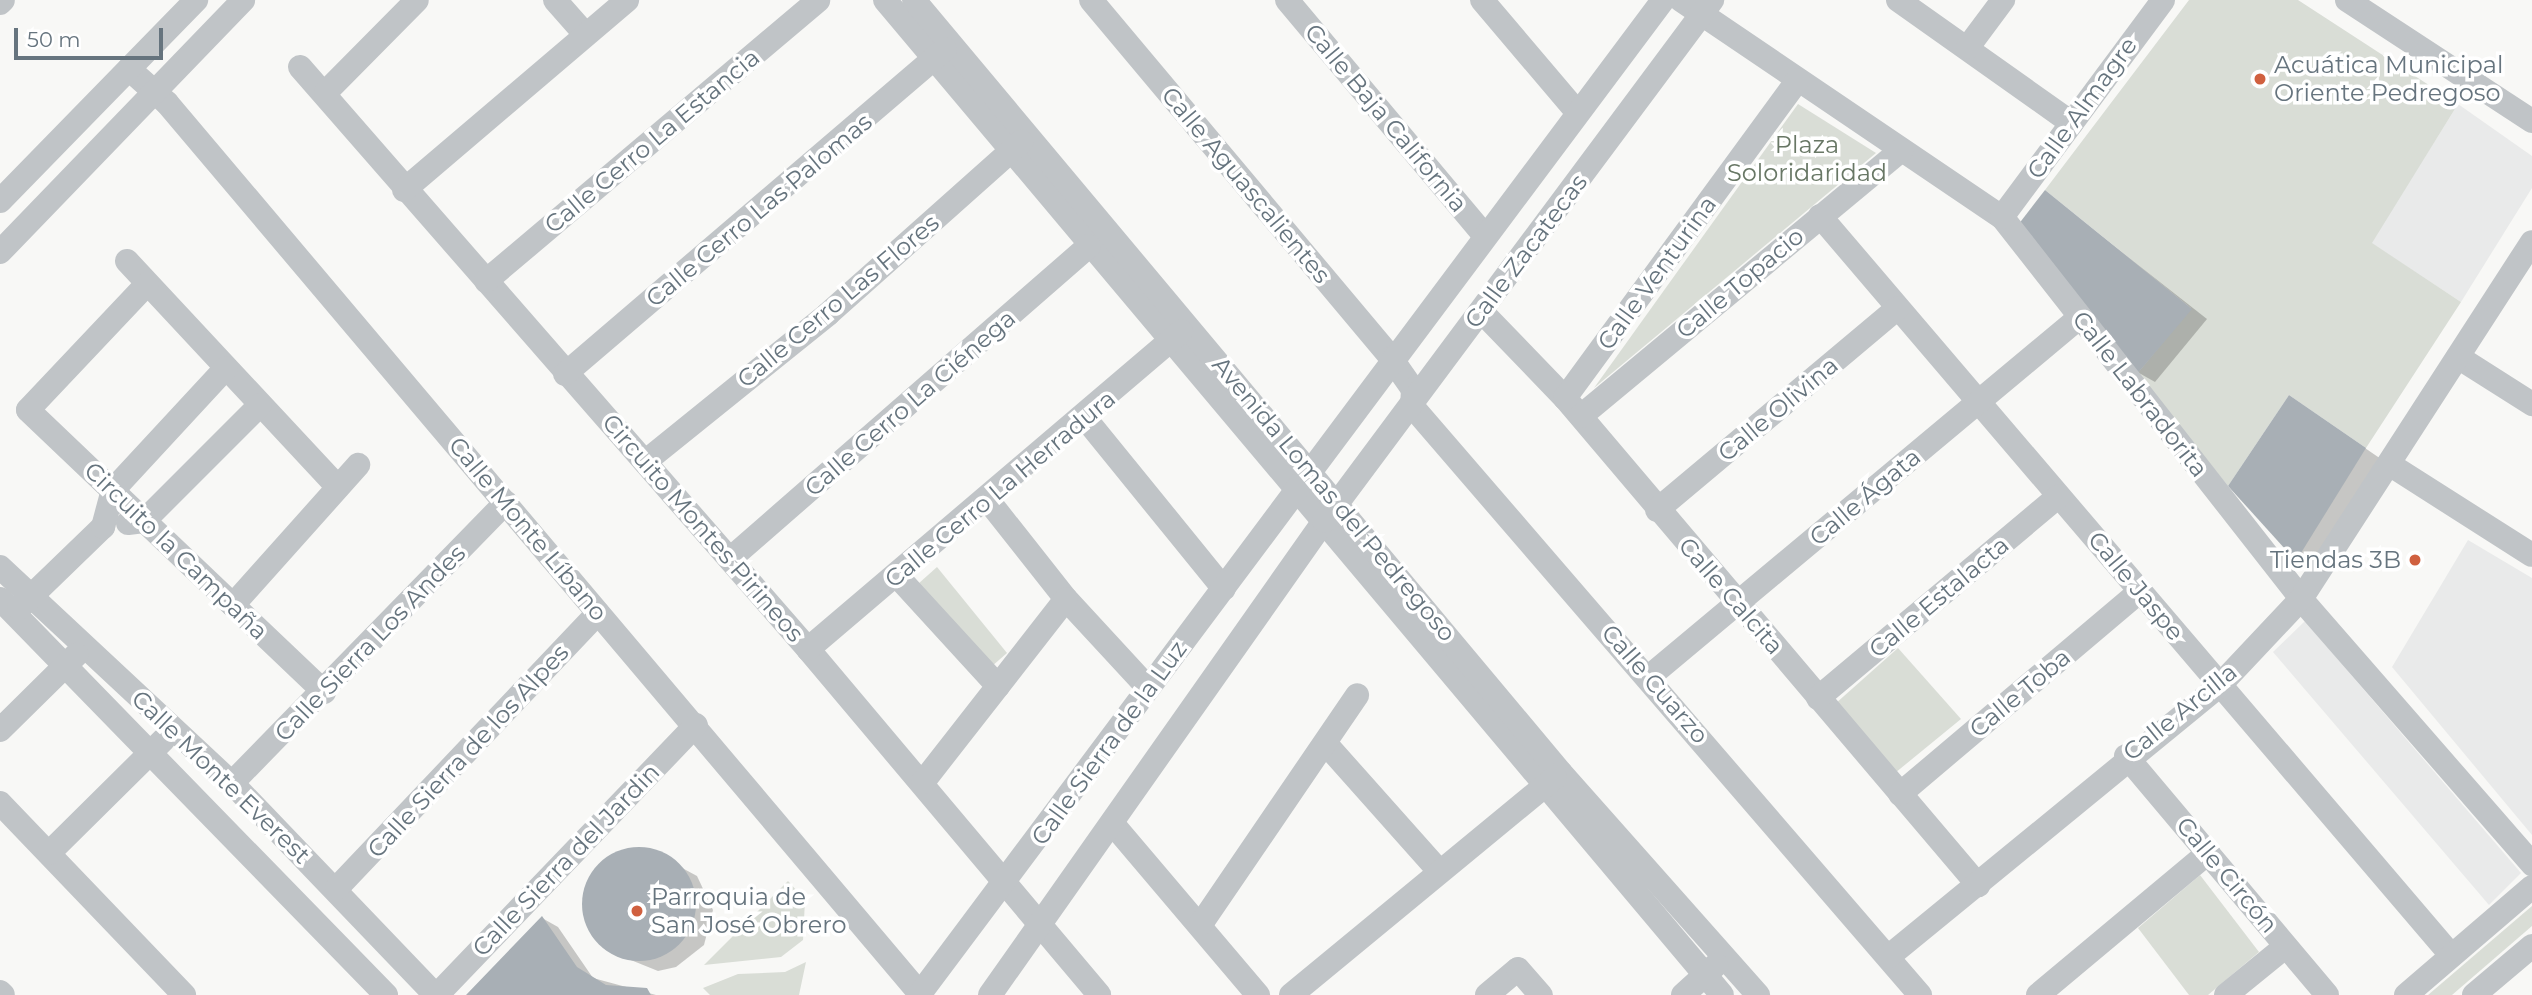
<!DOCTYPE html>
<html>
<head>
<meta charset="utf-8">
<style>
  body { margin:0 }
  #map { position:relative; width:2532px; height:995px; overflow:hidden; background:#f8f8f6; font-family:Montserrat,sans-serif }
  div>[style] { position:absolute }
  .built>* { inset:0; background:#e9eaea }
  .green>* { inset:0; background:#d9ddd6 }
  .shadow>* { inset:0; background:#0003 }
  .building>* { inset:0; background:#a8afb5 }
  .round { border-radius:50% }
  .minor>* { height:24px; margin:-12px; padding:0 12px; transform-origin:12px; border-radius:12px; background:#c0c4c7 }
  .dots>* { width:19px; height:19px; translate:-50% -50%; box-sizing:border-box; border:4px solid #fff; border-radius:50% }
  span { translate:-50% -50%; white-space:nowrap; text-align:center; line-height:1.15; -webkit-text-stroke:7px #fff; paint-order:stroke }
  .poi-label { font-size:24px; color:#66747e }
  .left { translate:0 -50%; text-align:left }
  .right { translate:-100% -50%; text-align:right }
  .street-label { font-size:24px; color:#66747e }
  .park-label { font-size:24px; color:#687765 }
  .scale { position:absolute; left:14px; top:28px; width:149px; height:32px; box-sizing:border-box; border:4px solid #66747e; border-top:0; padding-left:9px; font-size:21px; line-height:24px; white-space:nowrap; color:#66747e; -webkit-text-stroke:5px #fff; paint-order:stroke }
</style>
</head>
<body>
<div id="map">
  <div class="built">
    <div style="clip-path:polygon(2458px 104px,2532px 156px,2532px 188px,2461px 302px,2371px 243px)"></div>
    <div style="clip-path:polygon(2468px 540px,2532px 578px,2532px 835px,2392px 667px)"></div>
    <div style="clip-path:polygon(2305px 621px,2521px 873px,2489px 905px,2273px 652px)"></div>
  </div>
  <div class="green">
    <div style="clip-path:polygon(2189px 0,2298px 0,2458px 104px,2372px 243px,2461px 302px,2366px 448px,2289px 395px,2228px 486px,2137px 374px,2191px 308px,2045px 190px)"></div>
    <div style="clip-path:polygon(1798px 104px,1876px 153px,1594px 388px,1675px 275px)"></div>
    <div style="clip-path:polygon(937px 567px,1007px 653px,991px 667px,918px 584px)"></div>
    <div style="clip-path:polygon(1898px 648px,1961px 719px,1895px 773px,1835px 704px)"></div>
    <div style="clip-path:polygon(2200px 875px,2259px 952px,2208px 995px,2189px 995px,2138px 928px)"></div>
    <div style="clip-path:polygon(788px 881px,805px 900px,803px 940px,781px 957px,704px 965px)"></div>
    <div style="clip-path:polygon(2532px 906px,2532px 926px,2452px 995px,2428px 995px)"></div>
    <div style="clip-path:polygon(806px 962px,799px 995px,710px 995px,703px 988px,738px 974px,785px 972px)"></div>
  </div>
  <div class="shadow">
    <div style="clip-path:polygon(2045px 192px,2207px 319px,2155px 382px,2139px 373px)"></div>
    <div style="clip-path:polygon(2305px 407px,2381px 459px,2313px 568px,2297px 559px)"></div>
    <div style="clip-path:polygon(647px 849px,697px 876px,713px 910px,704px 945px,676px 967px,658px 971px,606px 950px,593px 937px,583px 901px,597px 867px,611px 855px)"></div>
    <div style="clip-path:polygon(542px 918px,558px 927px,593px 978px,656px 995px,469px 995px)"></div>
  </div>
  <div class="building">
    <div style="clip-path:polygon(2045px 190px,2192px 309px,2137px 374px,2018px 225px)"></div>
    <div style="clip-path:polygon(2289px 395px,2366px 448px,2296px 561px,2228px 486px)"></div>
    <div class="round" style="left:582px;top:847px;width:114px;height:114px"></div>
    <div style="clip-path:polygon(542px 916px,577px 967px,606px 985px,647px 988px,651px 995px,466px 995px)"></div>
  </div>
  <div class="minor">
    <div style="left:555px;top:0;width:45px;rotate:48.6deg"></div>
    <div style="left:885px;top:0;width:1300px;rotate:49.93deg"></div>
    <div style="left:914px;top:0;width:1008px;rotate:50.07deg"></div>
    <div style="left:1561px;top:773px;width:297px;rotate:48.4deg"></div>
    <div style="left:1091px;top:0;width:467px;rotate:50deg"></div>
    <div style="left:1391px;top:358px;width:38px;rotate:55deg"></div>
    <div style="left:1413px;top:389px;width:17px;rotate:93deg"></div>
    <div style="left:1412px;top:406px;width:778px;rotate:49.22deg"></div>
    <div style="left:1287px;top:0;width:308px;rotate:50deg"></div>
    <div style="left:1482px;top:0;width:145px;rotate:49.7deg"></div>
    <div style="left:1681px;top:0;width:387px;rotate:34.1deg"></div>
    <div style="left:2002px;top:217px;width:485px;rotate:51.9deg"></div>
    <div style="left:2301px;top:599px;width:352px;rotate:48.9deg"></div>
    <div style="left:1898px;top:0;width:213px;rotate:35.3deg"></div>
    <div style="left:2347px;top:0;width:221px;rotate:33.2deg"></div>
    <div style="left:0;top:3px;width:4px;rotate:-45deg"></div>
    <div style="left:1968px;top:47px;width:59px;rotate:-53.3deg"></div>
    <div style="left:300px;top:67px;width:773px;rotate:48.88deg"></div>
    <div style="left:808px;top:649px;width:452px;rotate:49.9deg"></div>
    <div style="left:129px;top:69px;width:51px;rotate:41.8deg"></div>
    <div style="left:167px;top:103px;width:1168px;rotate:49.79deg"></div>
    <div style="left:326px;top:92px;width:129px;rotate:-45.3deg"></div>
    <div style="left:404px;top:190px;width:293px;rotate:-40.4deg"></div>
    <div style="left:0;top:201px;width:281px;rotate:-45.7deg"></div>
    <div style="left:1820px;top:216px;width:972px;rotate:49.51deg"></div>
    <div style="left:2002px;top:217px;width:270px;rotate:-53.4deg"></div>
    <div style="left:0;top:252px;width:350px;rotate:-46deg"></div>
    <div style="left:127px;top:261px;width:309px;rotate:47deg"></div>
    <div style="left:486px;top:281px;width:435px;rotate:-40.2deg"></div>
    <div style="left:147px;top:284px;width:173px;rotate:133.4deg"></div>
    <div style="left:28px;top:410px;width:409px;rotate:43.6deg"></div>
    <div style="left:1481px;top:311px;width:121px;rotate:46deg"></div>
    <div style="left:1565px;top:398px;width:639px;rotate:49.7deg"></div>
    <div style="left:2458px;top:357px;width:88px;rotate:32.4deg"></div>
    <div style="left:565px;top:374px;width:500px;rotate:-40.54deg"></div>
    <div style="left:1565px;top:398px;width:394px;rotate:-53.8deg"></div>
    <div style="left:1581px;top:416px;width:416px;rotate:-39.7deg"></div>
    <div style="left:1085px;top:418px;width:220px;rotate:50.9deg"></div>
    <div style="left:646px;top:461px;width:234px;rotate:-38.9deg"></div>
    <div style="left:828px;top:314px;width:259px;rotate:-41.7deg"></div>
    <div style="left:2389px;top:464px;width:169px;rotate:32.5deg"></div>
    <div style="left:987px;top:499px;width:127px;rotate:51.7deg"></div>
    <div style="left:1066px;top:599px;width:121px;rotate:47.3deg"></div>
    <div style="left:1657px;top:510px;width:314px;rotate:-40deg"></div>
    <div style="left:128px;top:523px;width:16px;rotate:-7deg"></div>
    <div style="left:144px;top:521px;width:164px;rotate:-45deg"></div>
    <div style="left:730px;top:559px;width:476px;rotate:-41.1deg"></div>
    <div style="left:0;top:567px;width:317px;rotate:43deg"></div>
    <div style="left:232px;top:783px;width:294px;rotate:46.2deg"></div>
    <div style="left:898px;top:577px;width:148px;rotate:47.5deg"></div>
    <div style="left:0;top:599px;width:553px;rotate:45.73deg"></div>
    <div style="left:233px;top:605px;width:188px;rotate:-48.2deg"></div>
    <div style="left:19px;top:608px;width:117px;rotate:-44deg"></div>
    <div style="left:103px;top:527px;width:38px;rotate:-75deg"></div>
    <div style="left:113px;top:490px;width:166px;rotate:-47.2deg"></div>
    <div style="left:808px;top:649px;width:490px;rotate:-40.4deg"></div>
    <div style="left:1650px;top:676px;width:560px;rotate:-39.86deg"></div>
    <div style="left:1818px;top:698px;width:314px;rotate:-40deg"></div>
    <div style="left:0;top:730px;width:107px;rotate:-44.6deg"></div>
    <div style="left:1326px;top:744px;width:170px;rotate:48.3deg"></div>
    <div style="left:2126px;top:756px;width:312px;rotate:49.9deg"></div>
    <div style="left:923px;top:782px;width:232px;rotate:-52deg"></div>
    <div style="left:232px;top:783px;width:392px;rotate:-45.7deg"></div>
    <div style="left:1900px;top:794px;width:314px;rotate:-40.2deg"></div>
    <div style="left:0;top:803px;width:266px;rotate:46.2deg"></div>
    <div style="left:1112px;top:823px;width:226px;rotate:49.7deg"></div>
    <div style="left:49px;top:853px;width:161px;rotate:-44.7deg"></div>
    <div style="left:337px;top:888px;width:379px;rotate:-46.5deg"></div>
    <div style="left:1201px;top:924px;width:277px;rotate:-55.7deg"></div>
    <div style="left:1888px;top:957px;width:429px;rotate:-39.3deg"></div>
    <div style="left:2220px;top:685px;width:118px;rotate:-46.7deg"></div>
    <div style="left:2301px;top:599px;width:425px;rotate:-57.1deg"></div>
    <div style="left:0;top:992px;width:4px;rotate:45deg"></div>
    <div style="left:437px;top:995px;width:374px;rotate:-46.2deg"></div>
    <div style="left:919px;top:995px;width:1242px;rotate:-53.21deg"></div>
    <div style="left:990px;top:995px;width:580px;rotate:-54.83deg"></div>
    <div style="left:1324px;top:521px;width:650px;rotate:-53.32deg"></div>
    <div style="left:1291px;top:995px;width:342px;rotate:-39.5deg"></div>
    <div style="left:1487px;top:995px;width:40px;rotate:-40deg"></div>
    <div style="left:1518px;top:969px;width:35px;rotate:49deg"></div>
    <div style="left:1683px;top:995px;width:45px;rotate:-42.3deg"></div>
    <div style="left:2038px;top:995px;width:222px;rotate:-39.9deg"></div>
    <div style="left:2226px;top:995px;width:77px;rotate:-39.2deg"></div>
    <div style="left:2406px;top:995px;width:166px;rotate:-40.6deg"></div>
    <div style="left:2474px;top:995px;width:76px;rotate:-40.2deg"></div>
  </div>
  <div class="dots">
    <div style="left:2260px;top:79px;background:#d0603f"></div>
    <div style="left:2415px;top:560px;background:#d0603f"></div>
    <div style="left:637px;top:911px;background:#d0603f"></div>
  </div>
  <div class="poi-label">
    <span class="left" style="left:2274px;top:79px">Acuática Municipal<br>Oriente Pedregoso</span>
    <span class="right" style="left:2401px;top:560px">Tiendas 3B</span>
    <span class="left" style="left:651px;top:911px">Parroquia de<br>San José Obrero</span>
  </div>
  <div class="street-label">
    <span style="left:2082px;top:108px;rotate:-54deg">Calle Almagre</span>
    <span style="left:1386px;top:118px;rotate:50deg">Calle Baja California</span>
    <span style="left:652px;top:141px;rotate:-40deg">Calle Cerro La Estancia</span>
    <span style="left:1246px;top:185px;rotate:50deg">Calle Aguascalientes</span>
    <span style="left:759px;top:210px;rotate:-40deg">Calle Cerro Las Palomas</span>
    <span style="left:1526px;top:251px;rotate:-53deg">Calle Zacatecas</span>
    <span style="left:1657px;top:273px;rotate:-54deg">Calle Venturina</span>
    <span style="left:1740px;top:283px;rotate:-40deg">Calle Topacio</span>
    <span style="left:838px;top:301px;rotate:-40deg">Calle Cerro Las Flores</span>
    <span style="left:2140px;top:394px;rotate:52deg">Calle Labradorita</span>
    <span style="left:910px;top:403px;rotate:-41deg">Calle Cerro La Ciénega</span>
    <span style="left:1778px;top:409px;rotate:-40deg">Calle Olivina</span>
    <span style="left:1000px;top:489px;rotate:-40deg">Calle Cerro La Herradura</span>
    <span style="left:1865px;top:497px;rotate:-40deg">Calle Ágata</span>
    <span style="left:1334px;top:499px;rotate:50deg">Avenida Lomas del Pedregoso</span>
    <span style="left:703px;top:528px;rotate:49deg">Circuito Montes Pirineos</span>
    <span style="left:528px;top:529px;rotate:50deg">Calle Monte Líbano</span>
    <span style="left:176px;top:551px;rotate:44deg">Circuito la Campaña</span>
    <span style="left:2136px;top:586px;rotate:50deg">Calle Jaspe</span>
    <span style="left:1731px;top:596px;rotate:49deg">Calle Calcita</span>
    <span style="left:1939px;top:597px;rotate:-40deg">Calle Estalacta</span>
    <span style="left:370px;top:643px;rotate:-46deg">Calle Sierra Los Andes</span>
    <span style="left:1655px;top:684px;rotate:49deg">Calle Cuarzo</span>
    <span style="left:2020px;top:693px;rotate:-40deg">Calle Toba</span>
    <span style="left:2180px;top:712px;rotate:-39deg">Calle Arcilla</span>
    <span style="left:1109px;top:743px;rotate:-54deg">Calle Sierra de la Luz</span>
    <span style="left:468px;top:751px;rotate:-47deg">Calle Sierra de los Alpes</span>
    <span style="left:221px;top:777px;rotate:44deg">Calle Monte Everest</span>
    <span style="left:566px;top:860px;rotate:-46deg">Calle Sierra del Jardin</span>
    <span style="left:2227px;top:875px;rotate:50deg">Calle Circón</span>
  </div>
  <div class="park-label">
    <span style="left:1807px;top:159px">Plaza<br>Soloridaridad</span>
  </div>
  <div class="scale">50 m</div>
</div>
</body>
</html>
